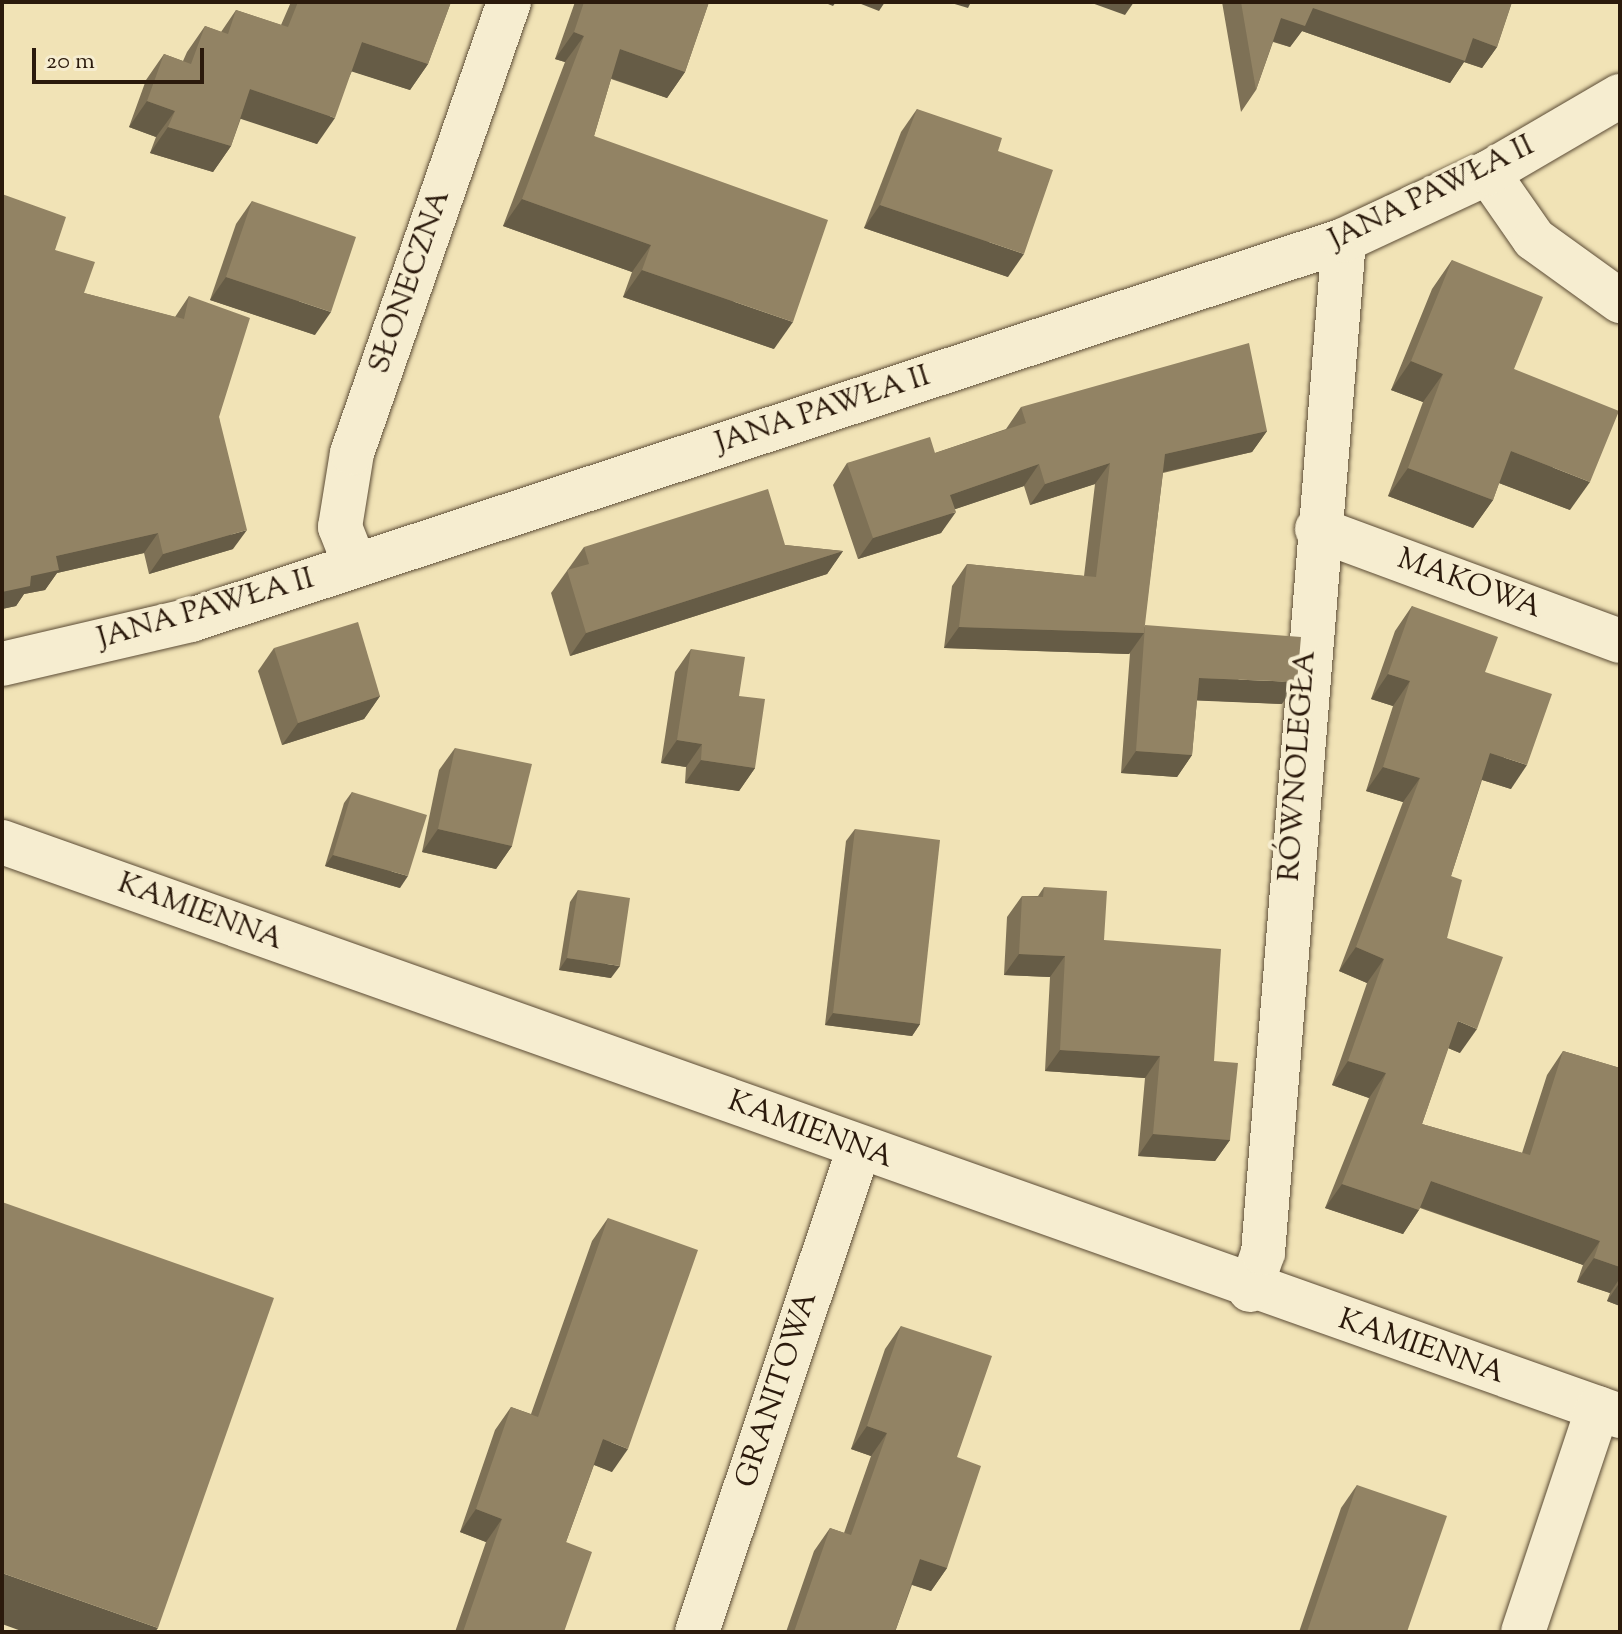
<!DOCTYPE html>
<html>
<head>
<meta charset="utf-8">
<style>
  body { margin:0 }
  #map { position:relative; width:1622px; height:1634px; overflow:hidden; background:#f1e3b6; font-family:"Sorts Mill Goudy",serif }
  div>[style] { position:absolute }
  .roads { filter:drop-shadow(0 0 2px #5c4c36) drop-shadow(0 0 2px #5c4c36) }
  .street>* { height:44px; margin:-22px; padding:0 22px; transform-origin:22px; border-radius:22px; background:#f6edd0 }
  .secondary>* { height:44px; margin:-22px; padding:0 22px; transform-origin:22px; border-radius:22px; background:#f6edd0 }
  .wall>* { inset:0; background:#7e7156 }
  .shaded-wall>* { inset:0; background:#665c46 }
  .building>* { inset:0; background:#928364 }
  span { translate:-50% -50%; white-space:nowrap; text-align:center; line-height:1.15; -webkit-text-stroke:8px #f6edd0; paint-order:stroke }
  .street-label { font-size:30px; color:#2b1a0c }
  .frame { position:absolute; inset:0; border:4px solid #2b1a0c; pointer-events:none }
  .scale { position:absolute; left:32px; top:48px; width:172px; height:36px; box-sizing:border-box; border:4px solid #2b1a0c; border-top:0; padding-left:10px; font-size:24px; line-height:28px; white-space:nowrap; color:#2b1a0c; -webkit-text-stroke:6px #f6edd0; paint-order:stroke }
</style>
</head>
<body>
<div id="map">
  <div class="roads">
    <div class="street">
      <div style="left:1488px;top:173px;width:80px;rotate:55.1deg"></div>
      <div style="left:1534px;top:239px;width:106px;rotate:35.8deg"></div>
      <div style="left:1317px;top:529px;width:323px;rotate:20.3deg"></div>
      <div style="left:355px;top:565px;width:41px;rotate:-111.5deg"></div>
      <div style="left:340px;top:527px;width:75px;rotate:-80.8deg"></div>
      <div style="left:352px;top:453px;width:478px;rotate:-70.8deg"></div>
      <div style="left:2px;top:842px;width:1717px;rotate:19.53deg"></div>
      <div style="left:1250px;top:1290px;width:39px;rotate:-71deg"></div>
      <div style="left:1263px;top:1253px;width:1016px;rotate:-85.43deg"></div>
      <div style="left:697px;top:1632px;width:510px;rotate:-71.49deg"></div>
      <div style="left:1523px;top:1632px;width:236px;rotate:-71.5deg"></div>
    </div>
    <div class="secondary">
      <div style="left:2px;top:664px;width:194px;rotate:-13.1deg"></div>
      <div style="left:191px;top:620px;width:1214px;rotate:-18.24deg"></div>
      <div style="left:1344px;top:240px;width:159px;rotate:-25deg"></div>
      <div style="left:1488px;top:173px;width:153px;rotate:-30.3deg"></div>
    </div>
  </div>
  <div class="wall">
    <div style="clip-path:polygon(291px 2px,451px 2px,428px 64px,410px 90px,352px 71px,317px 144px,241px 118px,231px 146px,213px 172px,150px 153px,156px 137px,129px 127px,146px 80px,164px 54px,183px 61px,187px 52px,205px 26px,221px 32px,236px 10px,281px 25px)"></div>
    <div style="clip-path:polygon(575px 2px,709px 2px,685px 72px,667px 98px,611px 79px,594px 136px,774px 349px,623px 297px,632px 272px,503px 226px,565px 62px,555px 59px)"></div>
    <div style="clip-path:polygon(1222px 2px,1512px 2px,1497px 47px,1482px 68px,1464px 62px,1450px 83px,1302px 31px,1290px 47px,1273px 42px,1256px 90px,1241px 112px)"></div>
    <div style="clip-path:polygon(917px 109px,1008px 277px,864px 228px,901px 132px)"></div>
    <div style="clip-path:polygon(2px 194px,55px 250px,84px 293px,175px 317px,189px 296px,219px 417px,233px 549px,149px 574px,144px 553px,57px 573px,45px 590px,24px 594px,16px 606px,2px 609px)"></div>
    <div style="clip-path:polygon(252px 201px,315px 335px,210px 300px,236px 224px)"></div>
    <div style="clip-path:polygon(1452px 260px,1514px 369px,1570px 510px,1499px 483px,1493px 500px,1473px 528px,1388px 496px,1423px 402px,1391px 390px,1432px 289px)"></div>
    <div style="clip-path:polygon(1021px 407px,1267px 431px,1252px 452px,1163px 473px,1144px 626px,1282px 704px,1197px 700px,1192px 755px,1177px 777px,1121px 773px,1130px 653px,1129px 654px,944px 648px,952px 586px,967px 564px,1084px 576px,1095px 484px,1030px 505px,1024px 486px,955px 509px,941px 533px,858px 559px,833px 485px,847px 463px,935px 453px,1006px 429px)"></div>
    <div style="clip-path:polygon(785px 545px,843px 551px,827px 574px,570px 656px,551px 593px,584px 547px)"></div>
    <div style="clip-path:polygon(1412px 606px,1485px 672px,1511px 789px,1482px 780px,1451px 876px,1447px 938px,1460px 1053px,1448px 1048px,1422px 1124px,1522px 1153px,1547px 1075px,1563px 1051px,1620px 1068px,1620px 1306px,1607px 1301px,1610px 1293px,1577px 1282px,1583px 1265px,1420px 1208px,1403px 1234px,1325px 1208px,1369px 1098px,1332px 1085px,1367px 983px,1339px 971px,1403px 802px,1366px 791px,1393px 706px,1371px 699px,1395px 631px)"></div>
    <div style="clip-path:polygon(274px 648px,380px 696px,364px 719px,282px 745px,258px 671px)"></div>
    <div style="clip-path:polygon(691px 649px,739px 696px,755px 768px,739px 791px,685px 783px,686px 767px,661px 763px,675px 672px)"></div>
    <div style="clip-path:polygon(455px 748px,512px 846px,496px 869px,422px 852px,439px 770px)"></div>
    <div style="clip-path:polygon(352px 792px,400px 888px,325px 866px,344px 803px)"></div>
    <div style="clip-path:polygon(855px 829px,920px 1024px,912px 1036px,825px 1025px,846px 841px)"></div>
    <div style="clip-path:polygon(1044px 887px,1104px 940px,1214px 1061px,1230px 1140px,1215px 1161px,1138px 1156px,1145px 1078px,1045px 1071px,1050px 977px,1004px 975px,1007px 917px,1022px 896px,1038px 896px)"></div>
    <div style="clip-path:polygon(578px 890px,611px 978px,559px 970px,570px 902px)"></div>
    <div style="clip-path:polygon(608px 1218px,612px 1472px,594px 1465px,566px 1542px,564px 1632px,455px 1632px,486px 1542px,460px 1532px,495px 1430px,511px 1407px,531px 1414px,592px 1241px)"></div>
    <div style="clip-path:polygon(901px 1326px,957px 1457px,947px 1568px,931px 1591px,912px 1585px,895px 1632px,786px 1632px,814px 1551px,830px 1528px,844px 1533px,871px 1456px,851px 1449px,885px 1349px)"></div>
    <div style="clip-path:polygon(1357px 1485px,1407px 1632px,1299px 1632px,1341px 1508px)"></div>
  </div>
  <div class="shaded-wall">
    <div style="clip-path:polygon(823px 2px,836px 2px,833px 6px)"></div>
    <div style="clip-path:polygon(856px 2px,885px 2px,879px 11px)"></div>
    <div style="clip-path:polygon(948px 2px,971px 2px,968px 8px)"></div>
    <div style="clip-path:polygon(1089px 2px,1134px 2px,1125px 15px)"></div>
    <div style="clip-path:polygon(1313px 8px,1473px 38px,1497px 47px,1482px 68px,1464px 62px,1450px 83px,1302px 31px,1290px 47px,1266px 39px,1281px 18px)"></div>
    <div style="clip-path:polygon(574px 32px,584px 36px,565px 62px,555px 59px)"></div>
    <div style="clip-path:polygon(362px 42px,428px 64px,410px 90px,344px 69px)"></div>
    <div style="clip-path:polygon(620px 49px,685px 72px,667px 98px,602px 75px)"></div>
    <div style="clip-path:polygon(250px 89px,335px 118px,317px 144px,232px 116px)"></div>
    <div style="clip-path:polygon(147px 101px,175px 111px,156px 137px,129px 127px)"></div>
    <div style="clip-path:polygon(168px 127px,231px 146px,213px 172px,150px 153px)"></div>
    <div style="clip-path:polygon(522px 199px,651px 245px,632px 272px,503px 226px)"></div>
    <div style="clip-path:polygon(880px 205px,1024px 254px,1008px 277px,864px 228px)"></div>
    <div style="clip-path:polygon(642px 270px,793px 322px,774px 349px,623px 297px)"></div>
    <div style="clip-path:polygon(226px 277px,331px 312px,315px 335px,210px 300px)"></div>
    <div style="clip-path:polygon(1411px 361px,1443px 374px,1423px 402px,1391px 390px)"></div>
    <div style="clip-path:polygon(1267px 431px,1252px 452px,1150px 475px,1165px 454px)"></div>
    <div style="clip-path:polygon(1511px 451px,1590px 482px,1570px 510px,1491px 480px)"></div>
    <div style="clip-path:polygon(1110px 463px,1095px 484px,1030px 505px,1045px 484px)"></div>
    <div style="clip-path:polygon(1039px 464px,1024px 486px,935px 516px,950px 495px)"></div>
    <div style="clip-path:polygon(1408px 468px,1493px 500px,1473px 528px,1388px 496px)"></div>
    <div style="clip-path:polygon(956px 512px,941px 533px,858px 559px,873px 538px)"></div>
    <div style="clip-path:polygon(247px 530px,233px 549px,149px 574px,163px 554px)"></div>
    <div style="clip-path:polygon(158px 533px,144px 553px,57px 573px,45px 590px,24px 594px,16px 606px,2px 609px,2px 592px,31px 576px,56px 556px)"></div>
    <div style="clip-path:polygon(843px 551px,827px 574px,570px 656px,586px 633px)"></div>
    <div style="clip-path:polygon(959px 627px,1144px 633px,1129px 654px,944px 648px)"></div>
    <div style="clip-path:polygon(1388px 674px,1410px 681px,1393px 706px,1371px 699px)"></div>
    <div style="clip-path:polygon(1199px 678px,1297px 682px,1282px 704px,1184px 700px)"></div>
    <div style="clip-path:polygon(380px 696px,364px 719px,282px 745px,298px 723px)"></div>
    <div style="clip-path:polygon(677px 740px,702px 744px,686px 767px,661px 763px)"></div>
    <div style="clip-path:polygon(1136px 751px,1192px 755px,1177px 777px,1121px 773px)"></div>
    <div style="clip-path:polygon(1490px 753px,1527px 765px,1511px 789px,1473px 777px)"></div>
    <div style="clip-path:polygon(701px 760px,755px 768px,739px 791px,685px 783px)"></div>
    <div style="clip-path:polygon(1383px 767px,1420px 778px,1403px 802px,1366px 791px)"></div>
    <div style="clip-path:polygon(438px 829px,512px 846px,496px 869px,422px 852px)"></div>
    <div style="clip-path:polygon(333px 855px,408px 876px,400px 888px,325px 866px)"></div>
    <div style="clip-path:polygon(1356px 947px,1384px 959px,1367px 983px,1339px 971px)"></div>
    <div style="clip-path:polygon(1019px 954px,1065px 956px,1050px 977px,1004px 975px)"></div>
    <div style="clip-path:polygon(567px 958px,620px 966px,611px 978px,559px 970px)"></div>
    <div style="clip-path:polygon(833px 1013px,920px 1024px,912px 1036px,825px 1025px)"></div>
    <div style="clip-path:polygon(1458px 1021px,1477px 1029px,1460px 1053px,1441px 1045px)"></div>
    <div style="clip-path:polygon(1060px 1050px,1160px 1056px,1145px 1078px,1045px 1071px)"></div>
    <div style="clip-path:polygon(1348px 1061px,1386px 1073px,1369px 1098px,1332px 1085px)"></div>
    <div style="clip-path:polygon(1153px 1134px,1230px 1140px,1215px 1161px,1138px 1156px)"></div>
    <div style="clip-path:polygon(1431px 1181px,1600px 1241px,1583px 1265px,1414px 1205px)"></div>
    <div style="clip-path:polygon(1342px 1184px,1419px 1210px,1403px 1234px,1325px 1208px)"></div>
    <div style="clip-path:polygon(1594px 1258px,1620px 1267px,1620px 1278px,1610px 1293px,1577px 1282px)"></div>
    <div style="clip-path:polygon(1620px 1282px,1620px 1306px,1607px 1301px)"></div>
    <div style="clip-path:polygon(867px 1426px,887px 1433px,871px 1456px,851px 1449px)"></div>
    <div style="clip-path:polygon(603px 1439px,628px 1449px,612px 1472px,587px 1462px)"></div>
    <div style="clip-path:polygon(476px 1509px,502px 1519px,486px 1542px,460px 1532px)"></div>
    <div style="clip-path:polygon(920px 1559px,947px 1568px,931px 1591px,904px 1582px)"></div>
    <div style="clip-path:polygon(2px 1573px,158px 1628px,155px 1632px,24px 1632px,2px 1624px)"></div>
  </div>
  <div class="building">
    <div style="clip-path:polygon(298px 2px,451px 2px,428px 64px,362px 42px,335px 118px,250px 89px,231px 146px,168px 127px,175px 111px,147px 101px,164px 54px,191px 64px,205px 26px,228px 34px,236px 10px,288px 27px)"></div>
    <div style="clip-path:polygon(584px 2px,709px 2px,685px 72px,620px 49px,594px 136px,828px 220px,793px 322px,642px 270px,651px 245px,522px 199px,584px 36px,574px 32px)"></div>
    <div style="clip-path:polygon(1241px 2px,1512px 2px,1497px 47px,1473px 38px,1465px 61px,1313px 8px,1305px 26px,1281px 18px,1256px 90px)"></div>
    <div style="clip-path:polygon(917px 109px,1002px 138px,998px 151px,1053px 170px,1024px 254px,880px 205px)"></div>
    <div style="clip-path:polygon(2px 194px,66px 217px,55px 250px,95px 262px,84px 293px,184px 319px,189px 296px,250px 318px,219px 417px,247px 530px,163px 554px,158px 533px,56px 556px,59px 570px,31px 576px,30px 586px,2px 592px)"></div>
    <div style="clip-path:polygon(252px 201px,356px 237px,331px 312px,226px 277px)"></div>
    <div style="clip-path:polygon(1452px 260px,1543px 297px,1514px 369px,1619px 411px,1590px 482px,1511px 451px,1493px 500px,1408px 468px,1443px 374px,1411px 361px)"></div>
    <div style="clip-path:polygon(1249px 343px,1267px 431px,1165px 454px,1144px 633px,959px 627px,967px 564px,1096px 577px,1110px 463px,1045px 484px,1039px 464px,950px 495px,956px 512px,873px 538px,847px 463px,930px 437px,935px 453px,1026px 423px,1021px 407px)"></div>
    <div style="clip-path:polygon(768px 489px,785px 545px,843px 551px,586px 633px,567px 570px,589px 564px,584px 547px)"></div>
    <div style="clip-path:polygon(1412px 606px,1498px 637px,1485px 672px,1552px 694px,1527px 765px,1490px 753px,1451px 876px,1462px 880px,1447px 938px,1503px 957px,1477px 1029px,1458px 1021px,1422px 1124px,1530px 1155px,1563px 1051px,1620px 1068px,1620px 1267px,1594px 1258px,1600px 1241px,1431px 1181px,1419px 1210px,1342px 1184px,1386px 1073px,1348px 1061px,1384px 959px,1356px 947px,1420px 778px,1383px 767px,1410px 681px,1388px 674px)"></div>
    <div style="clip-path:polygon(358px 622px,380px 696px,298px 723px,274px 648px)"></div>
    <div style="clip-path:polygon(1145px 625px,1301px 637px,1297px 682px,1199px 678px,1192px 755px,1136px 751px)"></div>
    <div style="clip-path:polygon(691px 649px,745px 657px,739px 696px,765px 699px,755px 768px,701px 760px,702px 744px,677px 740px)"></div>
    <div style="clip-path:polygon(455px 748px,532px 764px,512px 846px,438px 829px)"></div>
    <div style="clip-path:polygon(352px 792px,427px 815px,408px 876px,333px 855px)"></div>
    <div style="clip-path:polygon(855px 829px,940px 840px,920px 1024px,833px 1013px)"></div>
    <div style="clip-path:polygon(1044px 887px,1107px 891px,1104px 940px,1221px 949px,1214px 1061px,1238px 1063px,1230px 1140px,1153px 1134px,1160px 1056px,1060px 1050px,1065px 956px,1019px 954px,1022px 896px,1043px 897px)"></div>
    <div style="clip-path:polygon(578px 890px,630px 898px,620px 966px,567px 958px)"></div>
    <div style="clip-path:polygon(2px 1202px,274px 1298px,158px 1628px,2px 1573px)"></div>
    <div style="clip-path:polygon(608px 1218px,698px 1250px,628px 1449px,603px 1439px,584px 1492px,566px 1542px,592px 1552px,564px 1632px,463px 1632px,502px 1519px,476px 1509px,511px 1407px,538px 1417px)"></div>
    <div style="clip-path:polygon(901px 1326px,992px 1356px,957px 1457px,981px 1466px,947px 1568px,920px 1559px,895px 1632px,794px 1632px,830px 1528px,851px 1535px,887px 1433px,867px 1426px)"></div>
    <div style="clip-path:polygon(1357px 1485px,1447px 1516px,1407px 1632px,1307px 1632px)"></div>
  </div>
  <div class="street-label">
    <span style="left:1432px;top:194px;rotate:-26deg">JANA PAWŁA II</span>
    <span style="left:411px;top:282px;rotate:-71deg">SŁONECZNA</span>
    <span style="left:823px;top:411px;rotate:-18deg">JANA PAWŁA II</span>
    <span style="left:1469px;top:585px;rotate:20deg">MAKOWA</span>
    <span style="left:206px;top:610px;rotate:-16deg">JANA PAWŁA II</span>
    <span style="left:1299px;top:766px;rotate:-86deg">RÓWNOLEGŁA</span>
    <span style="left:200px;top:913px;rotate:20deg">KAMIENNA</span>
    <span style="left:810px;top:1131px;rotate:20deg">KAMIENNA</span>
    <span style="left:1421px;top:1348px;rotate:19deg">KAMIENNA</span>
    <span style="left:778px;top:1390px;rotate:-72deg">GRANITOWA</span>
  </div>
  <div class="frame"></div>
  <div class="scale">20 m</div>
</div>
</body>
</html>
